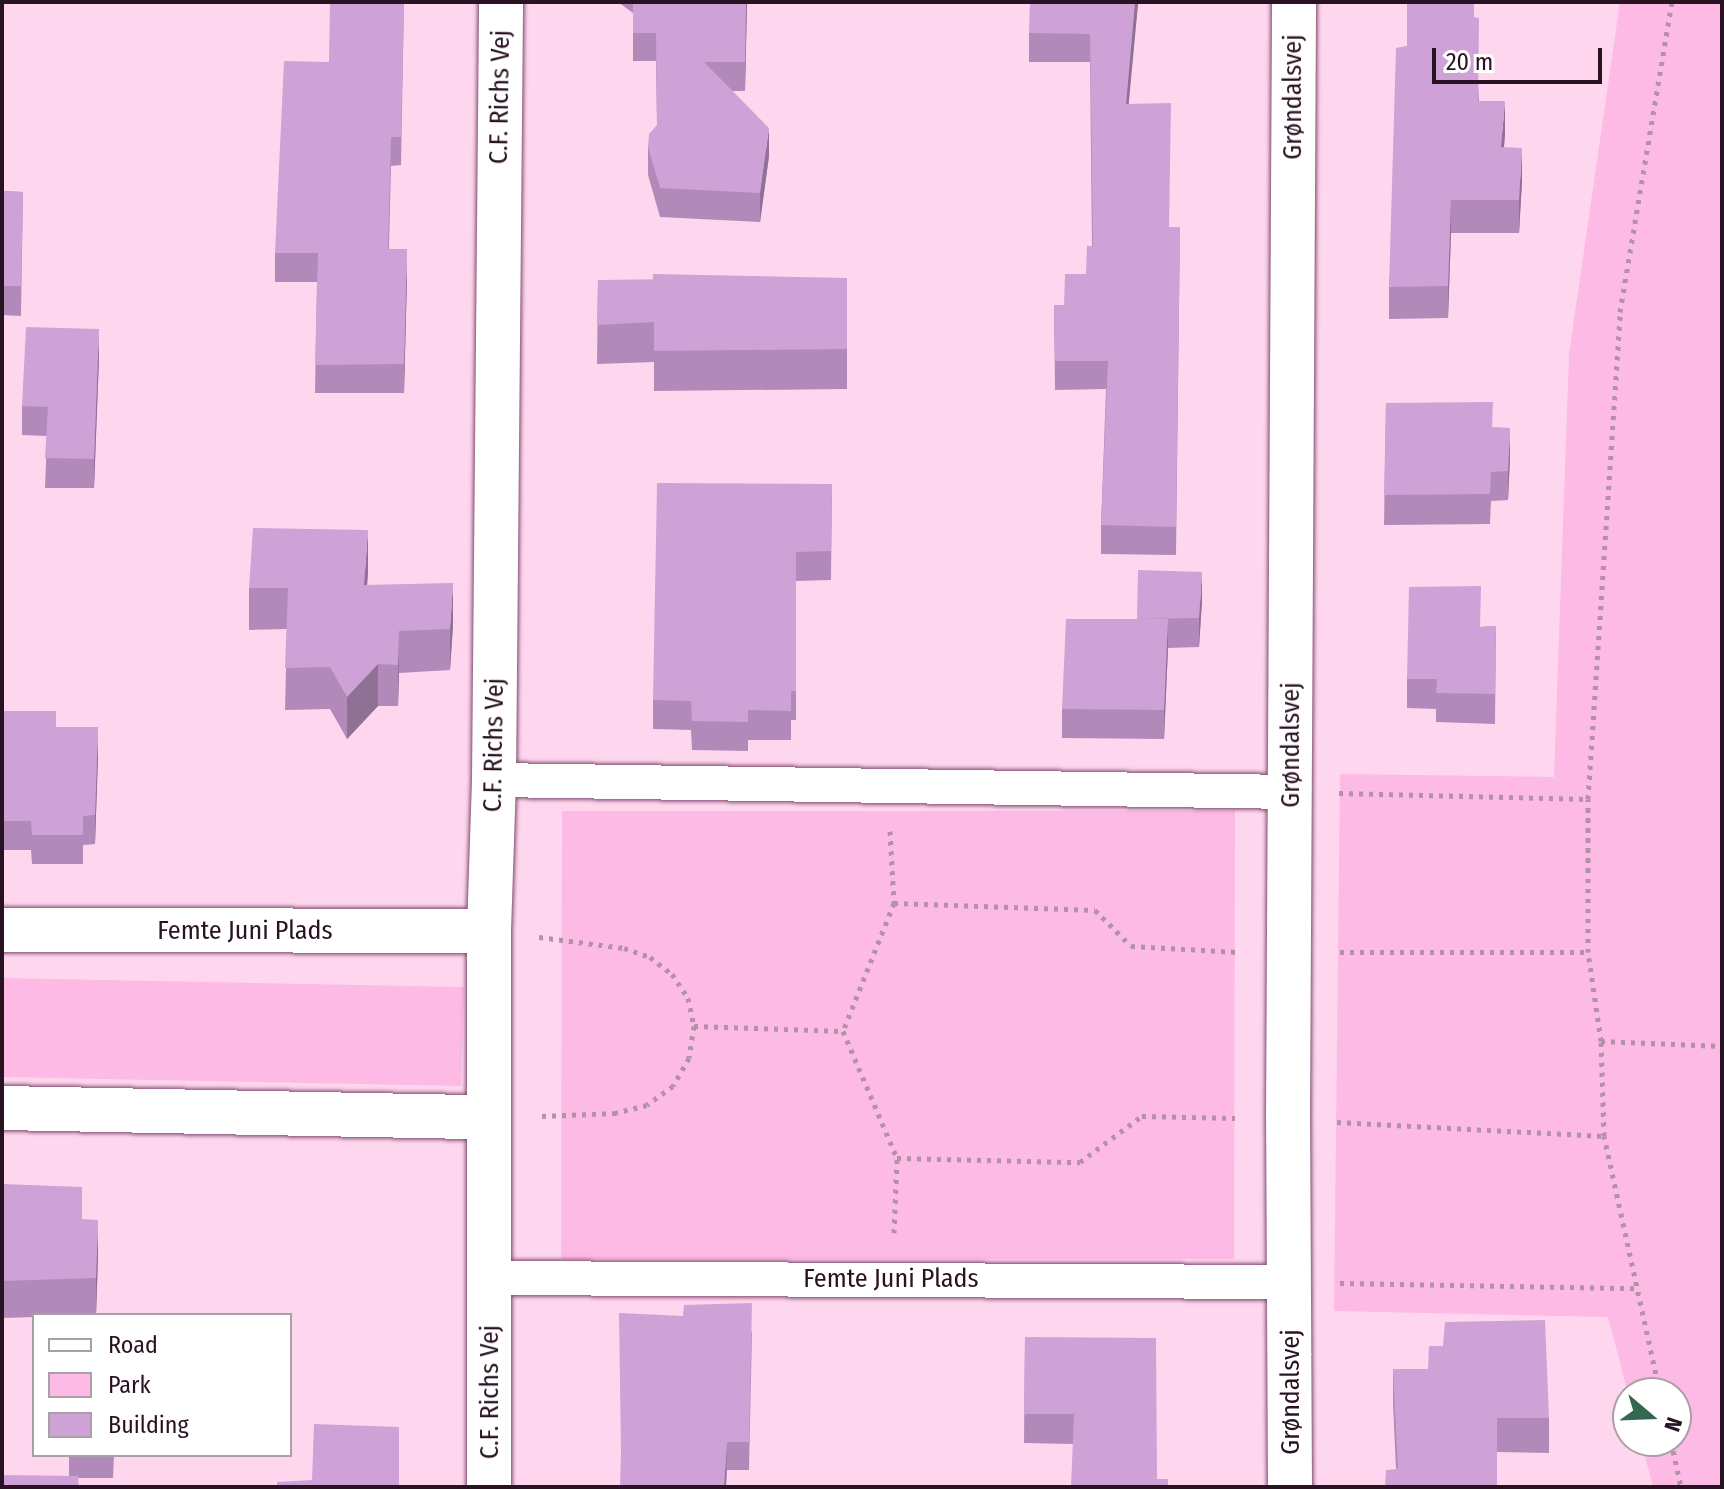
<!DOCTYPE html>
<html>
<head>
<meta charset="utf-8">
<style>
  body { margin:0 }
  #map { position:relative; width:1724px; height:1489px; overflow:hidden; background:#fed7ef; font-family:"Fira Sans Condensed",sans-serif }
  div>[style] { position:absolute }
  .green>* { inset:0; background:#fdbae5 }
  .path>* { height:5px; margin-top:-2.5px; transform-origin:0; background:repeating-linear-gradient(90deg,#b392a7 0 4px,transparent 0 10px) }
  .roads { filter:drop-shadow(0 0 2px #814a6f) drop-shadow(0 0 2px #814a6f) }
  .service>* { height:34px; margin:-17px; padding:0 17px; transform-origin:17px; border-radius:17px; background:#fff }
  .minor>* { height:44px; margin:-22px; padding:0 22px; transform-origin:22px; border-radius:22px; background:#fff }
  .wall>* { inset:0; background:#b18ab9 }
  .shaded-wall>* { inset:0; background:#907196 }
  .building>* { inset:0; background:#cea1d7 }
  span { translate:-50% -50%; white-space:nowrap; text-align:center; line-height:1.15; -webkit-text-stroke:8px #fff; paint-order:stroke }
  .street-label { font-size:26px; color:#291222 }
  .frame { position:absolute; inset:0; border:4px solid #291222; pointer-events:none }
  .legend { position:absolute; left:32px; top:1313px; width:260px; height:144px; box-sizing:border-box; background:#fff; border:2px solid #a9a0a7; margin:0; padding:10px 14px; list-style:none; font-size:24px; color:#291222 }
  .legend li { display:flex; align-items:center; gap:16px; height:40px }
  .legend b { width:40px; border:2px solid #a9a0a7 }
  .north { position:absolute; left:1612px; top:1377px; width:80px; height:80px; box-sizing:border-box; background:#fff; border:2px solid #a9a0a7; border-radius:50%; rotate:109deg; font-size:22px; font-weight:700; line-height:32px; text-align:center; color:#291222 }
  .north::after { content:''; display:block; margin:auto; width:28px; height:36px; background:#33684e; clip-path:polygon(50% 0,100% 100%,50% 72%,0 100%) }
  .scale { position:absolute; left:1432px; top:48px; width:170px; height:36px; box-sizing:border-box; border:4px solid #291222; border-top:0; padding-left:10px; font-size:24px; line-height:28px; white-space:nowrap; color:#291222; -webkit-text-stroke:6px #fff; paint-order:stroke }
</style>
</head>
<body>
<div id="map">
  <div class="green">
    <div style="clip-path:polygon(1620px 2px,1722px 2px,1722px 1487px,1653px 1487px,1641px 1441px,1676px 1441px,1676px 1393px,1628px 1393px,1608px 1317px,1334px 1311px,1340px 774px,1554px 777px,1569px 354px)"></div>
    <div style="clip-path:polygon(562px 811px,1235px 811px,1234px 1259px,561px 1259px)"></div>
    <div style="clip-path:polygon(2px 978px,464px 987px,461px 1086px,2px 1077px)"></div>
  </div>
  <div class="path">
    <div style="left:1339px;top:793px;width:249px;rotate:1.4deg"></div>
    <div style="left:890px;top:831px;width:72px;rotate:86.8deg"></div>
    <div style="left:894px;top:903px;width:138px;rotate:111.7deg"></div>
    <div style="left:843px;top:1031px;width:138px;rotate:67deg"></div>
    <div style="left:897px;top:1158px;width:183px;rotate:1.3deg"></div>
    <div style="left:1080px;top:1162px;width:77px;rotate:-36.6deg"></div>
    <div style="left:1142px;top:1116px;width:93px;rotate:1.2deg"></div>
    <div style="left:894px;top:903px;width:201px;rotate:2deg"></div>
    <div style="left:1095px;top:910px;width:51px;rotate:45deg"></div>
    <div style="left:1131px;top:946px;width:107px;rotate:3.2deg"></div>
    <div style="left:539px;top:937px;width:86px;rotate:7.4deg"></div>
    <div style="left:624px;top:948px;width:28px;rotate:19deg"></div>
    <div style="left:650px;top:957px;width:28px;rotate:38deg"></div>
    <div style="left:672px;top:974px;width:29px;rotate:56deg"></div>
    <div style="left:688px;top:998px;width:29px;rotate:78deg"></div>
    <div style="left:694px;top:1026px;width:32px;rotate:99deg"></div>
    <div style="left:689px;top:1058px;width:32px;rotate:120deg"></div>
    <div style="left:673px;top:1086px;width:32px;rotate:144deg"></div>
    <div style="left:647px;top:1105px;width:32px;rotate:166deg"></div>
    <div style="left:616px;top:1113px;width:75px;rotate:177.7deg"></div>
    <div style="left:1340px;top:952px;width:248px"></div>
    <div style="left:694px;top:1026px;width:149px;rotate:1.9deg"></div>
    <div style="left:1601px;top:1041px;width:121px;rotate:2.4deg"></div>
    <div style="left:1337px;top:1122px;width:267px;rotate:3deg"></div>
    <div style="left:894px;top:1233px;width:75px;rotate:-87.7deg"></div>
    <div style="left:1340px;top:1283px;width:295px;rotate:1deg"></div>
    <div style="left:1660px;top:1393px;width:263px;rotate:-102.3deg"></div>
    <div style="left:1604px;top:1136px;width:95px;rotate:-91.8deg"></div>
    <div style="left:1601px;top:1041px;width:90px;rotate:-98.3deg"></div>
    <div style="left:1588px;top:952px;width:153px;rotate:-90deg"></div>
    <div style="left:1588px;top:799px;width:488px;rotate:-86.2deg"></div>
    <div style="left:1620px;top:312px;width:314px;rotate:-80.5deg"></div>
    <div style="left:1671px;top:1441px;width:47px;rotate:77.7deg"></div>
  </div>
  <div class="roads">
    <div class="service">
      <div style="left:494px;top:780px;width:796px;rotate:0.86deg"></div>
      <div style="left:491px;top:1278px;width:800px;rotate:0.29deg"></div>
    </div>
    <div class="minor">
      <div style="left:2px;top:930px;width:487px;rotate:0.1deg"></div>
      <div style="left:2px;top:1108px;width:487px;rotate:1.1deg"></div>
      <div style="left:489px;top:1487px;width:556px;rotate:-90deg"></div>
      <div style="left:489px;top:931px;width:151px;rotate:-88.1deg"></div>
      <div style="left:494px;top:780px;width:778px;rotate:-89.48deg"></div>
      <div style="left:1290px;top:1487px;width:368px;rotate:-90.3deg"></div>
      <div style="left:1288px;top:1119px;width:1117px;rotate:-89.69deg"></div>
    </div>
  </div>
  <div class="wall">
    <div style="clip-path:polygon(404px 2px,401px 165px,391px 166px,389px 249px,407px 277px,404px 393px,315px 393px,317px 282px,275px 282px,275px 253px)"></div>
    <div style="clip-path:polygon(618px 2px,747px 2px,745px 91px,732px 91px,769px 156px,760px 222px,660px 217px,648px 175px,648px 147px,657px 126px,656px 61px,633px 61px,633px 13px)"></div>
    <div style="clip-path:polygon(1138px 2px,1128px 104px,1169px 227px,1180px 227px,1176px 555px,1101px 554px,1101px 525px,1106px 389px,1055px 390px,1054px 305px,1064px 305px,1086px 274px,1092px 246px,1090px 62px,1029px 62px,1029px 33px)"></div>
    <div style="clip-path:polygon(1474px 17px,1479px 101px,1505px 134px,1504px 147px,1522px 181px,1519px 233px,1451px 233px,1448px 318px,1389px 319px,1389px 287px,1407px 46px)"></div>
    <div style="clip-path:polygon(2px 191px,23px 192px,21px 316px,2px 315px)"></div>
    <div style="clip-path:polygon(847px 278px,847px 389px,654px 391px,654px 362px,597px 364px,598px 280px)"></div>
    <div style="clip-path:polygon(99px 358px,94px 488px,45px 488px,47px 436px,22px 435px,22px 406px)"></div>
    <div style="clip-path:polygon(1386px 403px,1493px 427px,1510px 457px,1508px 500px,1491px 501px,1490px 524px,1384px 525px)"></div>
    <div style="clip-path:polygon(832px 484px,831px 580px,796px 581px,796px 720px,791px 720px,791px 740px,748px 740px,748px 751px,692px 750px,691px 730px,653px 729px,653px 700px)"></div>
    <div style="clip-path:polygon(368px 572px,367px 585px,453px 625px,450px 670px,399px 673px,398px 706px,378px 706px,347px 739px,330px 709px,285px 710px,287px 629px,249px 630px,249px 588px)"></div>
    <div style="clip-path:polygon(1202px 601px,1199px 647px,1168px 648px,1164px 739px,1062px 738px,1062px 709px,1137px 619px)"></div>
    <div style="clip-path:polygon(1496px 626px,1495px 724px,1436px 722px,1436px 709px,1407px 708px,1407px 679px,1480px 627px)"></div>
    <div style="clip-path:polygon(2px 711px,56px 727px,98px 757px,95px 844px,83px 845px,83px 864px,32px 864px,31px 850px,2px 850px)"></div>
    <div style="clip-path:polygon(2px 1184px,82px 1219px,98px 1258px,96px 1315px,34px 1315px,34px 1317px,2px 1318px)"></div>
    <div style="clip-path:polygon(752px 1331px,749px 1470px,727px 1470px,726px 1487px,620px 1487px)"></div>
    <div style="clip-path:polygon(1025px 1337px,1157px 1479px,1073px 1444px,1024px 1443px)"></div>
    <div style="clip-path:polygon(1393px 1369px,1428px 1369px,1549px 1418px,1549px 1453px,1497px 1452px,1396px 1469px,1393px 1403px)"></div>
    <div style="clip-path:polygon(69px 1455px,114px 1455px,113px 1478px,78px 1478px,69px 1476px)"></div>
  </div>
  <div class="shaded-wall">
    <div style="clip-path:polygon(746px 2px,747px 2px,745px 91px,745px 62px)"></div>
    <div style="clip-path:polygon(1135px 2px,1138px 2px,1138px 4px,1126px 133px,1126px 104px)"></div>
    <div style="clip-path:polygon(1505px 101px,1505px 134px,1501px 180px,1501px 147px)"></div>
    <div style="clip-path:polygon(769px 128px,769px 156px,760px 222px,760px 193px)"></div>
    <div style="clip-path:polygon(1522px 148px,1522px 181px,1519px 233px,1519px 200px)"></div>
    <div style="clip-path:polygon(1451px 200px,1451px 233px,1448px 318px,1448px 286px)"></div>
    <div style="clip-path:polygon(407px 249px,407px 277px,404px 393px,404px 364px)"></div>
    <div style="clip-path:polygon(99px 329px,99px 358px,94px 488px,94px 459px)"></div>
    <div style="clip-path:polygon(1510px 428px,1510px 457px,1508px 500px,1508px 471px)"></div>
    <div style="clip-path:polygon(368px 530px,368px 572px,364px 627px,364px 585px)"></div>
    <div style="clip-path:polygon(1202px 572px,1202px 601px,1199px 647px,1199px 618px)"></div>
    <div style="clip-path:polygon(453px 583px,453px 625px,450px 670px,450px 629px)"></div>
    <div style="clip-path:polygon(1168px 619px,1168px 648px,1164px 739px,1164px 710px)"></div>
    <div style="clip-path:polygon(399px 631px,399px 673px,398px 706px,398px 665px)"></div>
    <div style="clip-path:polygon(378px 664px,378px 706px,347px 739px,347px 697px)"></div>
    <div style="clip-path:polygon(98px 727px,98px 757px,95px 844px,95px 815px)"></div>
    <div style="clip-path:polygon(98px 1220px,98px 1258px,96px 1315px,96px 1278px)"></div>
    <div style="clip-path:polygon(727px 1442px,726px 1487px,724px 1487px)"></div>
  </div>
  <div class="building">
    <div style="clip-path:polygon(330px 2px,404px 2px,401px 137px,391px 137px,388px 249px,407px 249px,404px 364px,315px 365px,318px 253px,275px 253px,284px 61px,329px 62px)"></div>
    <div style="clip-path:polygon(633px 2px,746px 2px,745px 62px,704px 62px,769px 128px,760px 193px,660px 188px,648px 147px,649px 134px,657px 125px,656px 33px,633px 33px)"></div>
    <div style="clip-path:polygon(1030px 2px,1135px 2px,1126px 104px,1171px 103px,1169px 227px,1180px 227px,1176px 527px,1101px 525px,1108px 361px,1055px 361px,1054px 305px,1064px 305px,1065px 274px,1086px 274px,1087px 246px,1093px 246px,1090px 34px,1029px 33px)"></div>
    <div style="clip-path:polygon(1407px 2px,1474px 2px,1474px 17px,1479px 18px,1478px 101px,1505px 101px,1501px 147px,1522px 148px,1519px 200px,1451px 200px,1448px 286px,1389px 287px,1396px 48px,1407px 46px)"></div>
    <div style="clip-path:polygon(2px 191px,23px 192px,21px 286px,2px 286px)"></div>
    <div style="clip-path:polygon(653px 274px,847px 278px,847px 349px,654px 351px,654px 322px,597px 325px,598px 280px,653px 280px)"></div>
    <div style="clip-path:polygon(26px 327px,99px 329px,94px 459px,45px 458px,48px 407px,22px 406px)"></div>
    <div style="clip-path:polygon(1493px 402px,1492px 427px,1510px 428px,1508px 471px,1491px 472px,1490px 494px,1384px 495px,1386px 403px)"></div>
    <div style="clip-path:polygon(657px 483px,832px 484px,831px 551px,796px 552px,796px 691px,791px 691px,791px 711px,748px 710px,748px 722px,692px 721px,691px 701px,653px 700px)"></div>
    <div style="clip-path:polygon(253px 528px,368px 530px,364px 585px,453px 583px,450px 629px,399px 631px,398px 665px,378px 664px,347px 697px,330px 667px,285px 668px,288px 588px,249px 588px)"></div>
    <div style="clip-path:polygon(1138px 570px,1202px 572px,1199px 618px,1137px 619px)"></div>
    <div style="clip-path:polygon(1481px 586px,1480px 627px,1496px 626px,1495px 694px,1436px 693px,1437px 679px,1407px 679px,1409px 587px)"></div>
    <div style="clip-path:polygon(1066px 619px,1168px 619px,1164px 710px,1062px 709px)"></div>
    <div style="clip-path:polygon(2px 711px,56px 711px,56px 727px,98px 727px,95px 815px,83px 816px,83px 835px,32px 835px,31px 821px,2px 821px)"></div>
    <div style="clip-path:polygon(2px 1184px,82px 1187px,82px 1219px,98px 1220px,96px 1278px,2px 1281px)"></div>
    <div style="clip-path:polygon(752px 1303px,749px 1442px,727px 1442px,724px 1487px,620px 1487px,621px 1452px,619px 1313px,683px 1316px,684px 1305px)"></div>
    <div style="clip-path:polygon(1545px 1320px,1549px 1418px,1497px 1418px,1497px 1487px,1385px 1487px,1386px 1470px,1398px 1469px,1393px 1369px,1428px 1369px,1429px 1346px,1443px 1346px,1445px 1322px)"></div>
    <div style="clip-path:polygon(1025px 1337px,1156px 1338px,1157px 1479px,1168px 1479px,1168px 1487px,1071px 1487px,1074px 1414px,1024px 1414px)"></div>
    <div style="clip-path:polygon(314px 1424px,399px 1427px,399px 1487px,277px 1487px,277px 1482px,312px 1480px)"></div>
    <div style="clip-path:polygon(2px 1475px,78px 1476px,79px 1487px,2px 1487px)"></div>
  </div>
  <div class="street-label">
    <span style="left:500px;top:97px;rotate:-89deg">C.F. Richs Vej</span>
    <span style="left:1293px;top:97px;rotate:-90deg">Grøndalsvej</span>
    <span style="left:494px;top:745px;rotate:-89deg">C.F. Richs Vej</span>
    <span style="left:1291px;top:745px;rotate:-90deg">Grøndalsvej</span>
    <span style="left:245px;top:931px">Femte Juni Plads</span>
    <span style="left:891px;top:1279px">Femte Juni Plads</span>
    <span style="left:490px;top:1392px;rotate:-90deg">C.F. Richs Vej</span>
    <span style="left:1291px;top:1392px;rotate:-90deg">Grøndalsvej</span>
  </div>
  <div class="frame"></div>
  <ul class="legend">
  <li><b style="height:10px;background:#fff"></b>Road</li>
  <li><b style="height:22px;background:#fdbae5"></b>Park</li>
  <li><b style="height:22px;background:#cea1d7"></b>Building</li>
  </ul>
  <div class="north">N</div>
  <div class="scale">20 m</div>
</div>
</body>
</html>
